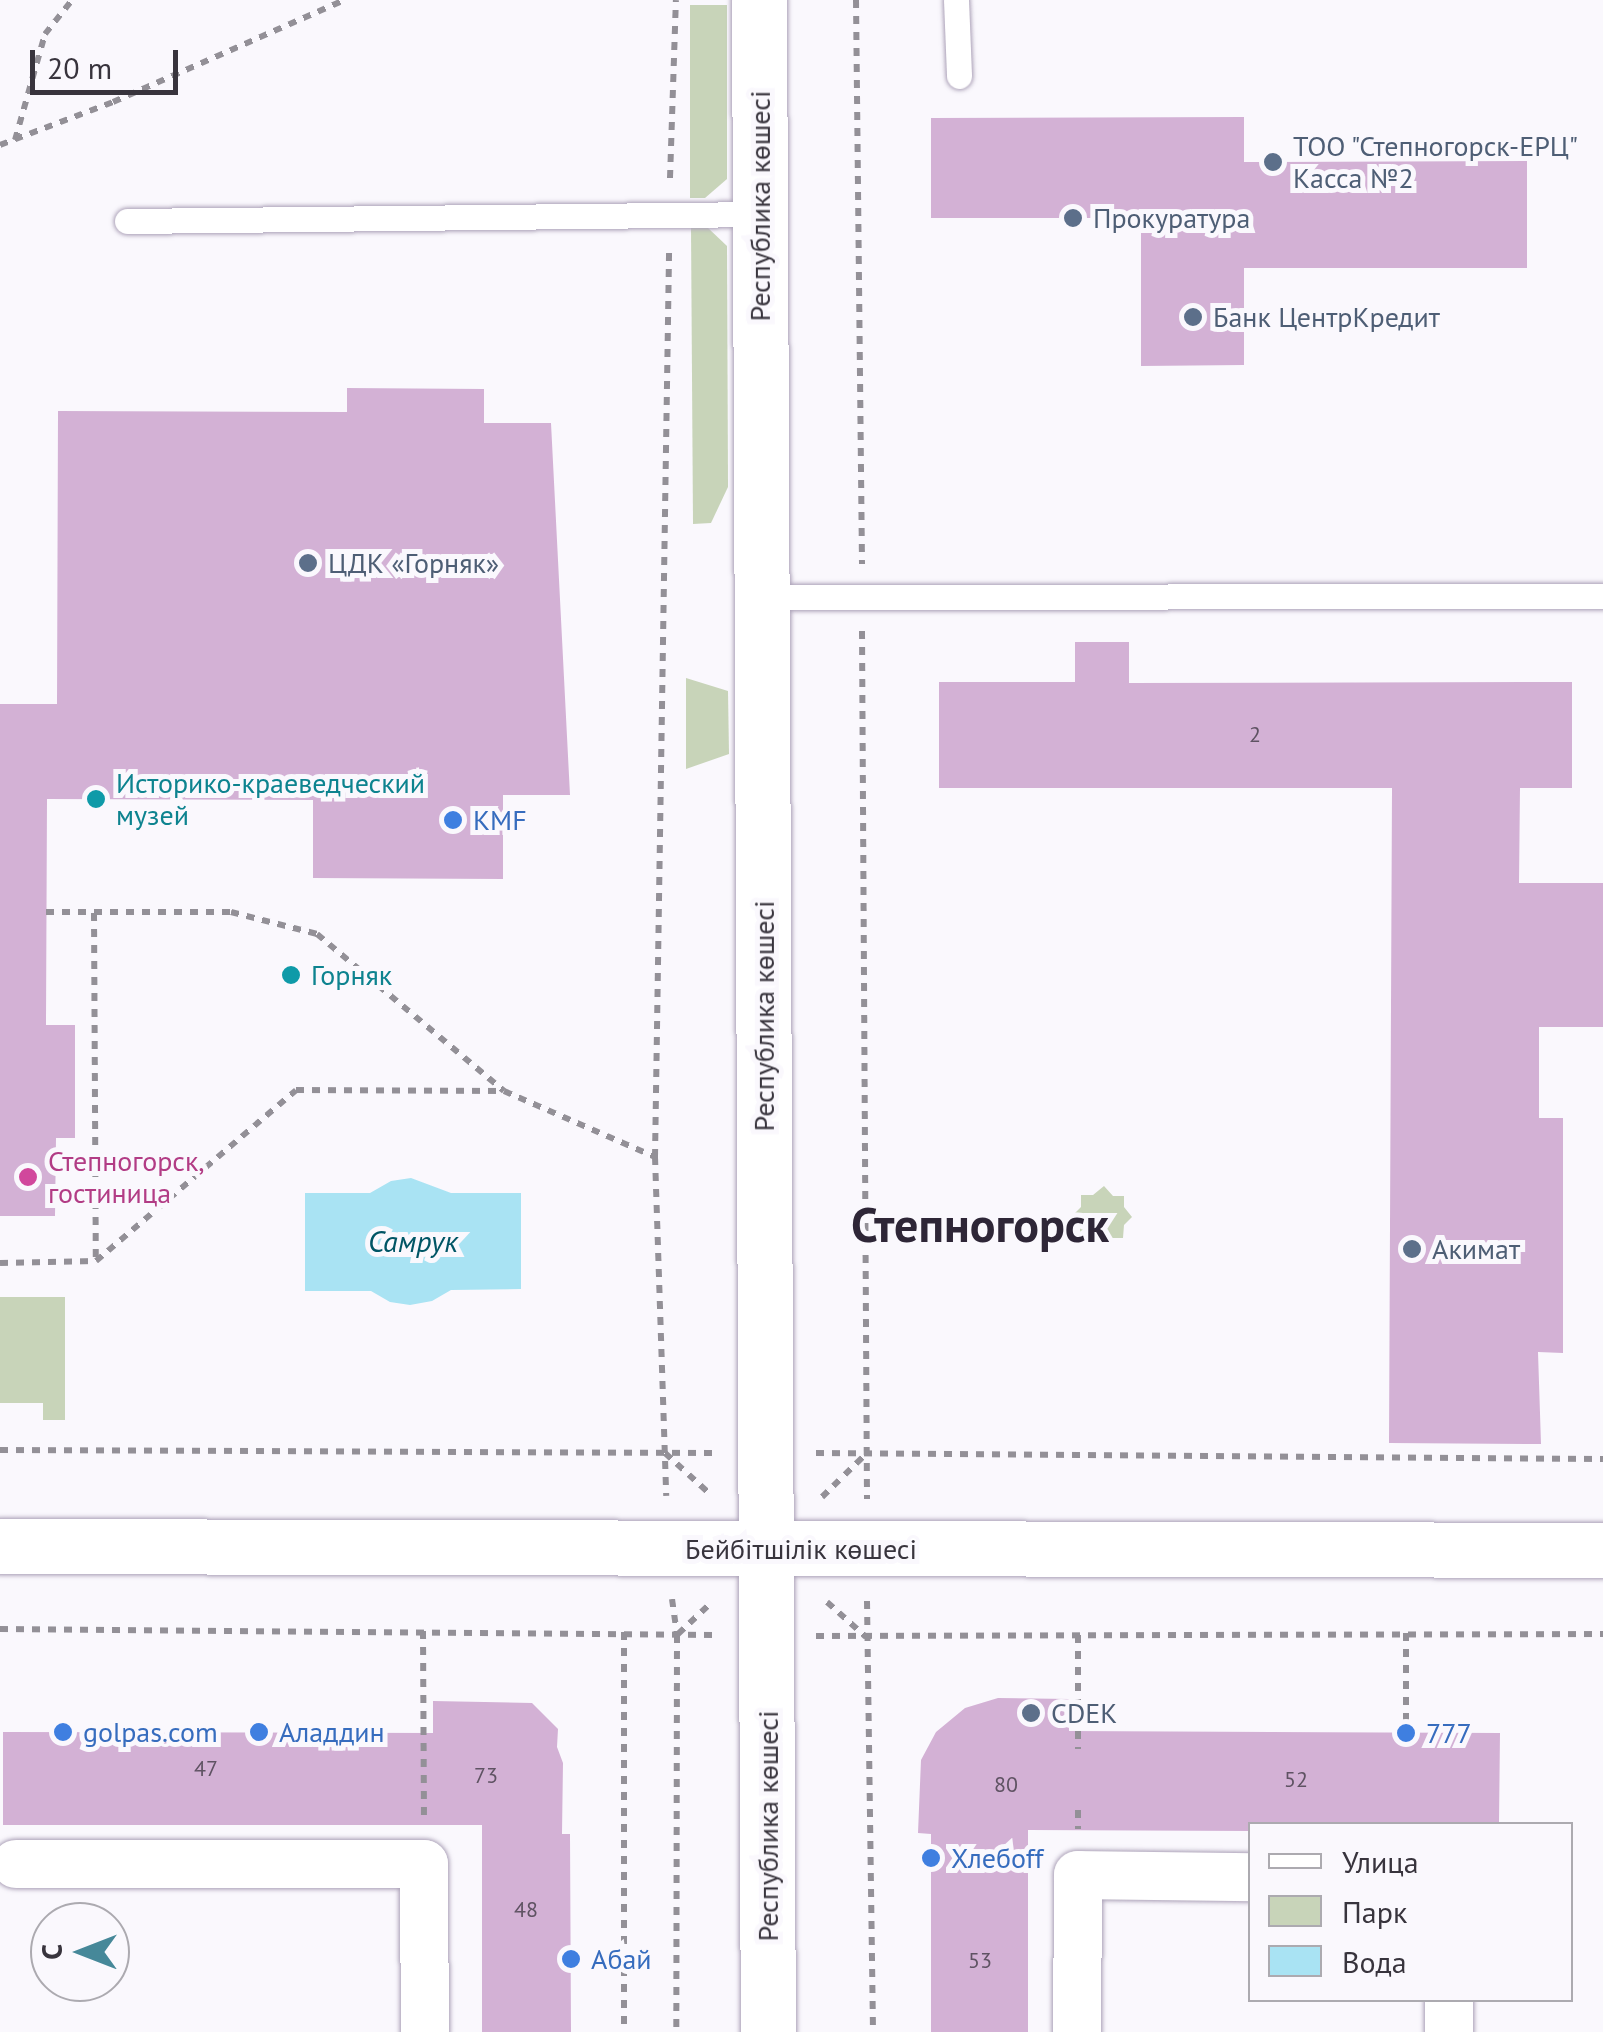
<!DOCTYPE html>
<html>
<head>
<meta charset="utf-8">
<style>
  body { margin:0 }
  #map { position:relative; width:1603px; height:2032px; overflow:hidden; background:#faf8fd; font-family:"PT Sans",sans-serif }
  div>[style] { position:absolute }
  .green>* { inset:0; background:#c8d4b9 }
  .water>* { inset:0; background:#a9e3f3 }
  .building>* { inset:0; background:#d3b1d5 }
  .path>* { height:6px; margin-top:-3px; transform-origin:0; background:repeating-linear-gradient(90deg,#939097 0 8px,transparent 0 16px) }
  .roads { filter:drop-shadow(0 0 2px #ada3b9) drop-shadow(0 0 2px #ada3b9) }
  .lane>* { height:25px; margin:-12.5px; padding:0 12.5px; transform-origin:12.5px; border-radius:12.5px; background:#fff }
  .street>* { height:48px; margin:-24px; padding:0 24px; transform-origin:24px; border-radius:24px; background:#fff }
  .secondary>* { height:55px; margin:-27.5px; padding:0 27.5px; transform-origin:27.5px; border-radius:27.5px; background:#fff }
  .dots>* { width:28px; height:28px; translate:-50% -50%; box-sizing:border-box; border:5px solid #faf8fd; border-radius:50% }
  span { translate:-50% -50%; white-space:nowrap; text-align:center; line-height:1.15; -webkit-text-stroke:10px #faf8fd; paint-order:stroke }
  .number-label { font-size:22px; color:#5f5363 }
  .number-label span { -webkit-text-stroke-width:0 }
  .service-label { font-size:28px; color:#4e5e75 }
  .left { translate:0 -50%; text-align:left }
  .street-label { font-size:28px; color:#38343d }
  .culture-label { font-size:28px; color:#0d838f }
  .shop-label { font-size:28px; color:#366cbe }
  .hotel-label { font-size:28px; color:#b23c85 }
  .water-label { font-size:30px; color:#005565; font-style:italic }
  .town-label { font-size:48px; color:#2e2637; font-weight:700 }
  .legend { position:absolute; left:1248px; top:1822px; width:325px; height:180px; box-sizing:border-box; background:#faf8fd; border:2px solid #acaab0; margin:0; padding:12px 18px; list-style:none; font-size:30px; color:#38343d }
  .legend li { display:flex; align-items:center; gap:20px; height:50px }
  .legend b { width:50px; border:2px solid #acaab0 }
  .north { position:absolute; left:30px; top:1902px; width:100px; height:100px; box-sizing:border-box; background:#faf8fd; border:2px solid #acaab0; border-radius:50%; rotate:270deg; font-size:28px; font-weight:700; line-height:40px; text-align:center; color:#38343d }
  .north::after { content:''; display:block; margin:auto; width:35px; height:45px; background:#468899; clip-path:polygon(50% 0,100% 100%,50% 72%,0 100%) }
  .scale { position:absolute; left:30px; top:50px; width:148px; height:45px; box-sizing:border-box; border:5px solid #38343d; border-top:0; padding-left:12px; font-size:30px; line-height:35px; white-space:nowrap; color:#38343d; -webkit-text-stroke:8px #faf8fd; paint-order:stroke }
</style>
</head>
<body>
<div id="map">
  <div class="green">
    <div style="clip-path:polygon(690px 5px,727px 5px,727px 179px,705px 198px,690px 198px)"></div>
    <div style="clip-path:polygon(707px 227px,727px 246px,728px 487px,711px 523px,693px 524px,691px 228px)"></div>
    <div style="clip-path:polygon(686px 678px,728px 691px,729px 754px,686px 769px)"></div>
    <div style="clip-path:polygon(1104px 1186px,1113px 1196px,1124px 1196px,1124px 1207px,1132px 1217px,1124px 1225px,1123px 1238px,1110px 1238px,1100px 1246px,1092px 1238px,1080px 1238px,1080px 1225px,1072px 1216px,1081px 1207px,1081px 1195px,1093px 1195px)"></div>
    <div style="clip-path:polygon(0 1297px,65px 1297px,65px 1420px,43px 1420px,43px 1403px,0 1403px)"></div>
  </div>
  <div class="water">
    <div style="clip-path:polygon(411px 1178px,451px 1193px,521px 1193px,521px 1289px,451px 1290px,432px 1301px,410px 1305px,390px 1302px,371px 1291px,305px 1291px,305px 1193px,370px 1193px,391px 1181px)"></div>
  </div>
  <div class="building">
    <div style="clip-path:polygon(1244px 117px,1244px 162px,1527px 161px,1527px 268px,1244px 268px,1244px 365px,1141px 366px,1141px 218px,931px 218px,931px 118px)"></div>
    <div style="clip-path:polygon(347px 388px,484px 389px,484px 423px,551px 423px,570px 795px,503px 795px,503px 879px,313px 878px,313px 800px,47px 799px,46px 1025px,75px 1025px,75px 1138px,56px 1138px,55px 1216px,0 1216px,0 704px,57px 704px,58px 411px,347px 412px)"></div>
    <div style="clip-path:polygon(1075px 642px,1129px 642px,1129px 683px,1572px 682px,1572px 788px,1520px 788px,1519px 883px,1603px 883px,1603px 1027px,1539px 1027px,1539px 1118px,1563px 1118px,1563px 1353px,1538px 1352px,1541px 1444px,1389px 1443px,1392px 788px,939px 788px,939px 682px,1075px 682px)"></div>
    <div style="clip-path:polygon(998px 1698px,1069px 1699px,1069px 1731px,1500px 1733px,1499px 1824px,1250px 1824px,1250px 1831px,1028px 1830px,1028px 2032px,931px 2032px,931px 1834px,918px 1833px,921px 1760px,936px 1732px,965px 1708px)"></div>
    <div style="clip-path:polygon(433px 1701px,532px 1703px,558px 1729px,557px 1747px,563px 1763px,562px 1834px,570px 1834px,571px 2032px,482px 2032px,482px 1825px,3px 1825px,3px 1732px,433px 1733px)"></div>
  </div>
  <div class="path">
    <div style="left:856px;top:0;width:564px;rotate:89.39deg"></div>
    <div style="left:15px;top:140px;width:110px;rotate:-74.2deg"></div>
    <div style="left:45px;top:34px;width:43px;rotate:-51.5deg"></div>
    <div style="left:0;top:145px;width:121px;rotate:-20.8deg"></div>
    <div style="left:113px;top:102px;width:253px;rotate:-23.8deg"></div>
    <div style="left:670px;top:178px;width:178px;rotate:-88.1deg"></div>
    <div style="left:862px;top:631px;width:868px;rotate:89.67deg"></div>
    <div style="left:46px;top:912px;width:185px"></div>
    <div style="left:231px;top:912px;width:89px;rotate:14.3deg"></div>
    <div style="left:317px;top:934px;width:244px;rotate:40deg"></div>
    <div style="left:94px;top:913px;width:347px;rotate:89.7deg"></div>
    <div style="left:655px;top:1157px;width:906px;rotate:-89.11deg"></div>
    <div style="left:0;top:1263px;width:96px;rotate:-1.2deg"></div>
    <div style="left:96px;top:1261px;width:263px;rotate:-40.5deg"></div>
    <div style="left:296px;top:1090px;width:208px;rotate:0.3deg"></div>
    <div style="left:504px;top:1091px;width:165px;rotate:23.6deg"></div>
    <div style="left:655px;top:1157px;width:339px;rotate:88.1deg"></div>
    <div style="left:0;top:1450px;width:714px;rotate:0.24deg"></div>
    <div style="left:665px;top:1453px;width:62px;rotate:42.4deg"></div>
    <div style="left:816px;top:1453px;width:787px;rotate:0.44deg"></div>
    <div style="left:822px;top:1497px;width:63px;rotate:-44.4deg"></div>
    <div style="left:672px;top:1599px;width:36px;rotate:82deg"></div>
    <div style="left:677px;top:1635px;width:397px;rotate:90.1deg"></div>
    <div style="left:867px;top:1601px;width:431px;rotate:89.2deg"></div>
    <div style="left:827px;top:1602px;width:52px;rotate:41.9deg"></div>
    <div style="left:0;top:1629px;width:714px;rotate:0.48deg"></div>
    <div style="left:423px;top:1631px;width:187px;rotate:89.7deg"></div>
    <div style="left:624px;top:1632px;width:400px;rotate:90deg"></div>
    <div style="left:1406px;top:1633px;width:100px;rotate:90deg"></div>
    <div style="left:678px;top:1634px;width:47px;rotate:-43.3deg"></div>
    <div style="left:1078px;top:1635px;width:114px;rotate:90deg"></div>
    <div style="left:816px;top:1636px;width:787px;rotate:-0.15deg"></div>
    <div style="left:1078px;top:1810px;width:19px;rotate:90deg"></div>
  </div>
  <div class="roads">
    <div class="lane">
      <div style="left:956px;top:0;width:76px;rotate:87.7deg"></div>
      <div style="left:127px;top:221px;width:633px;rotate:-0.63deg"></div>
      <div style="left:761px;top:597px;width:842px;rotate:-0.07deg"></div>
    </div>
    <div class="street">
      <div style="left:16px;top:1864px;width:408px"></div>
      <div style="left:424px;top:1864px;width:168px;rotate:89.7deg"></div>
      <div style="left:1449px;top:2000px;width:32px;rotate:90deg"></div>
      <div style="left:1077px;top:2032px;width:157px;rotate:-89.6deg"></div>
      <div style="left:1078px;top:1875px;width:172px;rotate:0.7deg"></div>
    </div>
    <div class="secondary">
      <div style="left:759px;top:0;width:2032px;rotate:89.75deg"></div>
      <div style="left:0;top:1546px;width:1603px;rotate:0.14deg"></div>
    </div>
  </div>
  <div class="dots">
    <div style="left:1273px;top:162px;background:#5c6f8a"></div>
    <div style="left:1073px;top:218px;background:#5c6f8a"></div>
    <div style="left:1193px;top:317px;background:#5c6f8a"></div>
    <div style="left:308px;top:563px;background:#5c6f8a"></div>
    <div style="left:96px;top:799px;background:#0f9aa8"></div>
    <div style="left:453px;top:820px;background:#3f7fe0"></div>
    <div style="left:291px;top:975px;background:#0f9aa8"></div>
    <div style="left:28px;top:1177px;background:#d1479c"></div>
    <div style="left:1412px;top:1249px;background:#5c6f8a"></div>
    <div style="left:1031px;top:1713px;background:#5c6f8a"></div>
    <div style="left:63px;top:1732px;background:#3f7fe0"></div>
    <div style="left:259px;top:1732px;background:#3f7fe0"></div>
    <div style="left:1406px;top:1733px;background:#3f7fe0"></div>
    <div style="left:931px;top:1858px;background:#3f7fe0"></div>
    <div style="left:571px;top:1959px;background:#3f7fe0"></div>
  </div>
  <div class="number-label">
    <span style="left:1255px;top:735px">2</span>
    <span style="left:206px;top:1769px">47</span>
    <span style="left:486px;top:1776px">73</span>
    <span style="left:1296px;top:1780px">52</span>
    <span style="left:1006px;top:1785px">80</span>
    <span style="left:526px;top:1910px">48</span>
    <span style="left:980px;top:1961px">53</span>
  </div>
  <div class="service-label">
    <span class="left" style="left:1293px;top:162px">ТОО "Степногорск-ЕРЦ"<br>Касса №2</span>
    <span class="left" style="left:1093px;top:218px">Прокуратура</span>
    <span class="left" style="left:1213px;top:317px">Банк ЦентрКредит</span>
    <span class="left" style="left:328px;top:563px">ЦДК «Горняк»</span>
    <span class="left" style="left:1432px;top:1249px">Акимат</span>
    <span class="left" style="left:1051px;top:1713px">CDEK</span>
  </div>
  <div class="street-label">
    <span style="left:760px;top:206px;rotate:-90deg">Республика көшесі</span>
    <span style="left:764px;top:1016px;rotate:-90deg">Республика көшесі</span>
    <span style="left:801px;top:1549px">Бейбітшілік көшесі</span>
    <span style="left:768px;top:1826px;rotate:-90deg">Республика көшесі</span>
  </div>
  <div class="culture-label">
    <span class="left" style="left:116px;top:799px">Историко-краеведческий<br>музей</span>
    <span class="left" style="left:311px;top:975px">Горняк</span>
  </div>
  <div class="shop-label">
    <span class="left" style="left:473px;top:820px">KMF</span>
    <span class="left" style="left:83px;top:1732px">golpas.com</span>
    <span class="left" style="left:279px;top:1732px">Аладдин</span>
    <span class="left" style="left:1426px;top:1733px">777</span>
    <span class="left" style="left:951px;top:1858px">Хлебoff</span>
    <span class="left" style="left:591px;top:1959px">Абай</span>
  </div>
  <div class="hotel-label">
    <span class="left" style="left:48px;top:1177px">Степногорск,<br>гостиница</span>
  </div>
  <div class="water-label">
    <span style="left:413px;top:1241px">Самрук</span>
  </div>
  <div class="town-label">
    <span style="left:980px;top:1225px">Степногорск</span>
  </div>
  <ul class="legend">
  <li><b style="height:12px;background:#fff"></b>Улица</li>
  <li><b style="height:28px;background:#c8d4b9"></b>Парк</li>
  <li><b style="height:28px;background:#a9e3f3"></b>Вода</li>
  </ul>
  <div class="north">С</div>
  <div class="scale">20 m</div>
</div>
</body>
</html>
